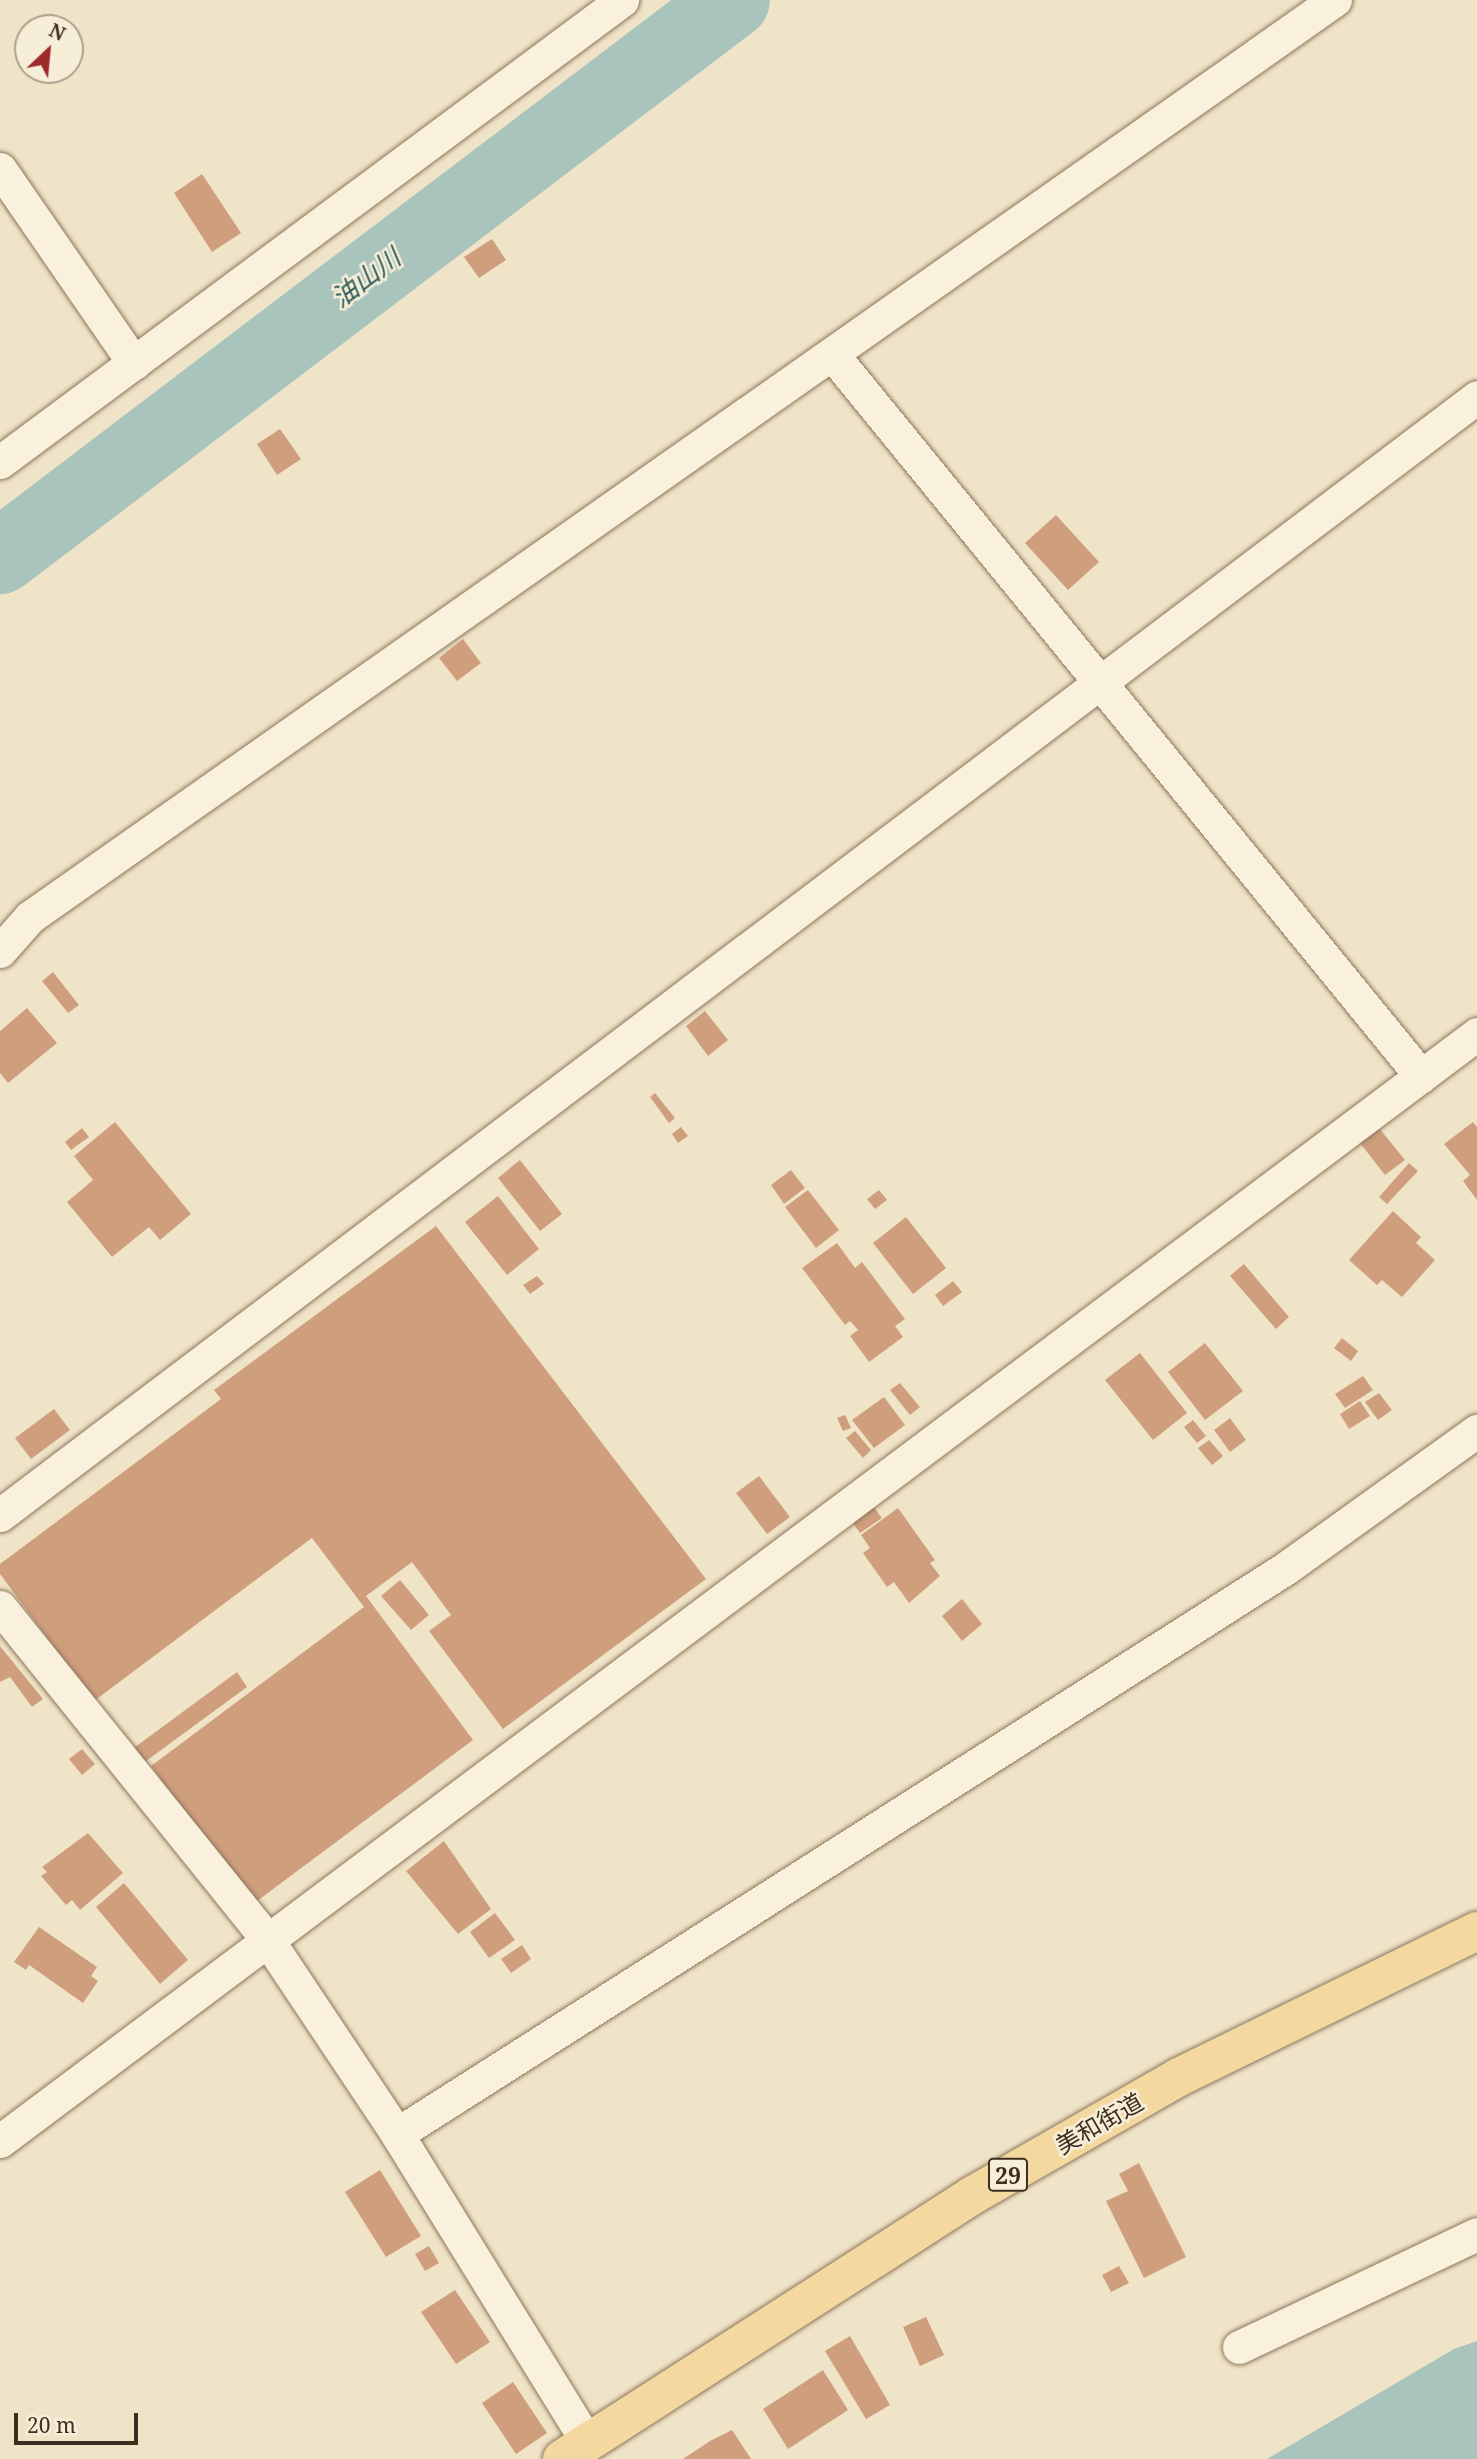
<!DOCTYPE html>
<html>
<head>
<meta charset="utf-8">
<style>
  body { margin:0 }
  #map { position:relative; width:1477px; height:2459px; overflow:hidden; background:#f0e4c8; font-family:"Noto Serif","Noto Sans JP",serif }
  div>[style] { position:absolute }
  .water>* { inset:0; background:#a9c4bc }
  .river>* { height:75px; margin:-37.5px; padding:0 37.5px; transform-origin:37.5px; border-radius:37.5px; background:#a9c4bc }
  .building>* { inset:0; background:#cf9f7d }
  .roads { filter:drop-shadow(0 0 2px #8d765c) drop-shadow(0 0 2px #8d765c) }
  .minor>* { height:33px; margin:-16.5px; padding:0 16.5px; transform-origin:16.5px; border-radius:16.5px; background:#faf1dc }
  .primary>* { height:38px; margin:-19px; padding:0 19px; transform-origin:19px; border-radius:19px; background:#f3d9a0 }
  span { translate:-50% -50%; white-space:nowrap; text-align:center; line-height:1.15; -webkit-text-stroke:5px #f7eed8; paint-order:stroke }
  .shield-label span { padding:2px 5px; background:#f7eed8; border:2px solid; border-radius:5px; -webkit-text-stroke-width:0 }
  .shield-label { font-size:23px; color:#3d2e20; font-weight:700 }
  .street-label { font-size:24px; color:#3d2e20 }
  .water-label { font-size:26px; color:#2f5d5a; font-style:italic }
  .north { position:absolute; left:14px; top:14px; width:70px; height:70px; box-sizing:border-box; background:#f7eed8; border:2px solid #ada18e; border-radius:50%; rotate:26deg; font-size:19px; font-weight:700; line-height:28px; text-align:center; color:#3d2e20 }
  .north::after { content:''; display:block; margin:auto; width:24px; height:32px; background:#9e2a2b; clip-path:polygon(50% 0,100% 100%,50% 72%,0 100%) }
  .scale { position:absolute; left:14px; top:2413px; width:124px; height:32px; box-sizing:border-box; border:4px solid #3d2e20; border-top:0; padding-left:9px; font-size:21px; line-height:24px; white-space:nowrap; color:#3d2e20; -webkit-text-stroke:5px #f7eed8; paint-order:stroke }
</style>
</head>
<body>
<div id="map">
  <div class="water">
    <div style="clip-path:polygon(1477px 2341px,1477px 2459px,1267px 2459px,1454px 2349px)"></div>
  </div>
  <div class="river">
    <div style="left:0;top:556px;width:919px;rotate:-37.22deg"></div>
  </div>
  <div class="building">
    <div style="clip-path:polygon(202px 174px,241px 233px,212px 252px,174px 193px)"></div>
    <div style="clip-path:polygon(492px 239px,506px 260px,479px 278px,464px 257px)"></div>
    <div style="clip-path:polygon(280px 429px,301px 459px,277px 475px,257px 444px)"></div>
    <div style="clip-path:polygon(1056px 515px,1099px 562px,1068px 590px,1025px 543px)"></div>
    <div style="clip-path:polygon(463px 639px,481px 663px,457px 681px,439px 658px)"></div>
    <div style="clip-path:polygon(53px 972px,79px 1005px,68px 1013px,42px 981px)"></div>
    <div style="clip-path:polygon(27px 1008px,57px 1043px,8px 1083px,0 1073px,0 1031px)"></div>
    <div style="clip-path:polygon(705px 1011px,728px 1040px,708px 1056px,686px 1026px)"></div>
    <div style="clip-path:polygon(655px 1093px,675px 1118px,669px 1123px,650px 1097px)"></div>
    <div style="clip-path:polygon(115px 1122px,191px 1214px,160px 1240px,149px 1227px,112px 1257px,67px 1202px,93px 1180px,74px 1156px)"></div>
    <div style="clip-path:polygon(1473px 1122px,1477px 1127px,1477px 1200px,1463px 1181px,1470px 1175px,1444px 1144px)"></div>
    <div style="clip-path:polygon(681px 1127px,688px 1136px,678px 1143px,672px 1134px)"></div>
    <div style="clip-path:polygon(82px 1128px,89px 1137px,71px 1150px,65px 1142px)"></div>
    <div style="clip-path:polygon(1379px 1128px,1405px 1160px,1385px 1175px,1360px 1143px)"></div>
    <div style="clip-path:polygon(520px 1160px,562px 1214px,540px 1231px,498px 1178px)"></div>
    <div style="clip-path:polygon(1409px 1163px,1418px 1171px,1387px 1204px,1379px 1197px)"></div>
    <div style="clip-path:polygon(791px 1170px,805px 1188px,784px 1204px,771px 1185px)"></div>
    <div style="clip-path:polygon(808px 1190px,839px 1230px,816px 1248px,785px 1207px)"></div>
    <div style="clip-path:polygon(879px 1190px,887px 1200px,875px 1209px,867px 1199px)"></div>
    <div style="clip-path:polygon(498px 1196px,539px 1249px,507px 1275px,465px 1222px)"></div>
    <div style="clip-path:polygon(1393px 1211px,1421px 1237px,1416px 1243px,1435px 1260px,1402px 1297px,1382px 1280px,1377px 1285px,1349px 1260px)"></div>
    <div style="clip-path:polygon(906px 1217px,946px 1268px,913px 1294px,873px 1243px)"></div>
    <div style="clip-path:polygon(436px 1226px,706px 1579px,503px 1729px,429px 1631px,451px 1615px,412px 1562px,366px 1596px,473px 1740px,253px 1904px,151px 1766px,364px 1607px,312px 1538px,94px 1701px,0 1574px,0 1564px,221px 1399px,214px 1390px)"></div>
    <div style="clip-path:polygon(837px 1243px,855px 1268px,862px 1262px,905px 1319px,895px 1326px,903px 1337px,869px 1362px,850px 1336px,858px 1330px,850px 1321px,845px 1325px,802px 1268px)"></div>
    <div style="clip-path:polygon(1244px 1264px,1289px 1317px,1276px 1329px,1230px 1276px)"></div>
    <div style="clip-path:polygon(537px 1276px,544px 1284px,530px 1294px,523px 1285px)"></div>
    <div style="clip-path:polygon(953px 1281px,962px 1292px,943px 1306px,935px 1295px)"></div>
    <div style="clip-path:polygon(1342px 1338px,1358px 1351px,1351px 1361px,1334px 1348px)"></div>
    <div style="clip-path:polygon(1205px 1343px,1243px 1391px,1205px 1420px,1168px 1372px)"></div>
    <div style="clip-path:polygon(1140px 1353px,1187px 1413px,1153px 1440px,1105px 1380px)"></div>
    <div style="clip-path:polygon(1363px 1376px,1373px 1390px,1345px 1408px,1335px 1394px)"></div>
    <div style="clip-path:polygon(900px 1383px,920px 1407px,910px 1415px,890px 1390px)"></div>
    <div style="clip-path:polygon(1379px 1393px,1392px 1410px,1378px 1420px,1365px 1402px)"></div>
    <div style="clip-path:polygon(884px 1397px,905px 1425px,874px 1448px,852px 1420px)"></div>
    <div style="clip-path:polygon(1360px 1401px,1370px 1416px,1349px 1429px,1340px 1414px)"></div>
    <div style="clip-path:polygon(54px 1409px,70px 1430px,31px 1459px,15px 1438px)"></div>
    <div style="clip-path:polygon(845px 1415px,851px 1428px,843px 1431px,837px 1418px)"></div>
    <div style="clip-path:polygon(1230px 1418px,1246px 1440px,1230px 1452px,1214px 1430px)"></div>
    <div style="clip-path:polygon(1193px 1420px,1206px 1436px,1197px 1443px,1184px 1427px)"></div>
    <div style="clip-path:polygon(855px 1431px,871px 1450px,863px 1458px,846px 1438px)"></div>
    <div style="clip-path:polygon(1209px 1440px,1223px 1456px,1212px 1465px,1198px 1448px)"></div>
    <div style="clip-path:polygon(759px 1476px,790px 1517px,767px 1534px,736px 1493px)"></div>
    <div style="clip-path:polygon(873px 1506px,882px 1518px,860px 1533px,852px 1522px)"></div>
    <div style="clip-path:polygon(898px 1508px,935px 1560px,930px 1563px,940px 1576px,909px 1603px,894px 1582px,887px 1587px,863px 1553px,870px 1548px,861px 1535px)"></div>
    <div style="clip-path:polygon(400px 1580px,429px 1615px,411px 1630px,381px 1596px)"></div>
    <div style="clip-path:polygon(962px 1599px,982px 1624px,962px 1641px,942px 1616px)"></div>
    <div style="clip-path:polygon(0 1646px,43px 1699px,32px 1707px,10px 1677px,0 1682px)"></div>
    <div style="clip-path:polygon(237px 1672px,247px 1687px,142px 1764px,131px 1750px)"></div>
    <div style="clip-path:polygon(82px 1749px,95px 1764px,82px 1775px,69px 1759px)"></div>
    <div style="clip-path:polygon(88px 1833px,123px 1873px,80px 1910px,72px 1900px,66px 1905px,41px 1876px,47px 1872px,42px 1867px)"></div>
    <div style="clip-path:polygon(444px 1841px,491px 1909px,458px 1934px,406px 1871px)"></div>
    <div style="clip-path:polygon(124px 1883px,188px 1960px,160px 1984px,96px 1907px)"></div>
    <div style="clip-path:polygon(495px 1913px,515px 1940px,489px 1958px,470px 1932px)"></div>
    <div style="clip-path:polygon(39px 1927px,97px 1967px,91px 1976px,98px 1981px,83px 2003px,29px 1965px,26px 1970px,14px 1962px)"></div>
    <div style="clip-path:polygon(522px 1945px,531px 1959px,511px 1973px,501px 1959px)"></div>
    <div style="clip-path:polygon(1139px 2163px,1186px 2257px,1144px 2278px,1106px 2201px,1128px 2191px,1119px 2174px)"></div>
    <div style="clip-path:polygon(380px 2170px,421px 2236px,386px 2257px,345px 2192px)"></div>
    <div style="clip-path:polygon(429px 2246px,439px 2263px,425px 2271px,415px 2254px)"></div>
    <div style="clip-path:polygon(1119px 2266px,1129px 2283px,1111px 2292px,1102px 2275px)"></div>
    <div style="clip-path:polygon(455px 2290px,490px 2342px,456px 2364px,421px 2312px)"></div>
    <div style="clip-path:polygon(926px 2317px,944px 2355px,920px 2366px,903px 2327px)"></div>
    <div style="clip-path:polygon(850px 2336px,890px 2405px,866px 2419px,825px 2351px)"></div>
    <div style="clip-path:polygon(823px 2370px,848px 2410px,788px 2449px,763px 2409px)"></div>
    <div style="clip-path:polygon(513px 2382px,547px 2433px,516px 2454px,482px 2403px)"></div>
    <div style="clip-path:polygon(732px 2430px,751px 2459px,683px 2459px,710px 2441px)"></div>
  </div>
  <div class="roads">
    <div class="minor">
      <div style="left:0;top:169px;width:236px;rotate:55.4deg"></div>
      <div style="left:832px;top:354px;width:932px;rotate:50.79deg"></div>
      <div style="left:0;top:462px;width:775px;rotate:-36.6deg"></div>
      <div style="left:0;top:951px;width:45px;rotate:-48.6deg"></div>
      <div style="left:30px;top:917px;width:1595px;rotate:-35.1deg"></div>
      <div style="left:0;top:1515px;width:1852px;rotate:-37.12deg"></div>
      <div style="left:0;top:1607px;width:430px;rotate:51.2deg"></div>
      <div style="left:269px;top:1942px;width:231px;rotate:56.3deg"></div>
      <div style="left:397px;top:2134px;width:363px;rotate:58.3deg"></div>
      <div style="left:397px;top:2134px;width:1054px;rotate:-32.48deg"></div>
      <div style="left:1286px;top:1568px;width:235px;rotate:-35.7deg"></div>
      <div style="left:0;top:2141px;width:1846px;rotate:-36.85deg"></div>
      <div style="left:1239px;top:2347px;width:263px;rotate:-25.4deg"></div>
    </div>
    <div class="primary">
      <div style="left:562px;top:2459px;width:488px;rotate:-32.7deg"></div>
      <div style="left:973px;top:2195px;width:237px;rotate:-29.8deg"></div>
      <div style="left:1179px;top:2077px;width:332px;rotate:-26.1deg"></div>
    </div>
  </div>
  <div class="shield-label">
    <span style="left:1008px;top:2175px">29</span>
  </div>
  <div class="street-label">
    <span style="left:1099px;top:2123px;rotate:-30deg">美和街道</span>
  </div>
  <div class="water-label">
    <span style="left:366px;top:278px;rotate:-37deg">油山川</span>
  </div>
  <div class="north">N</div>
  <div class="scale">20 m</div>
</div>
</body>
</html>
